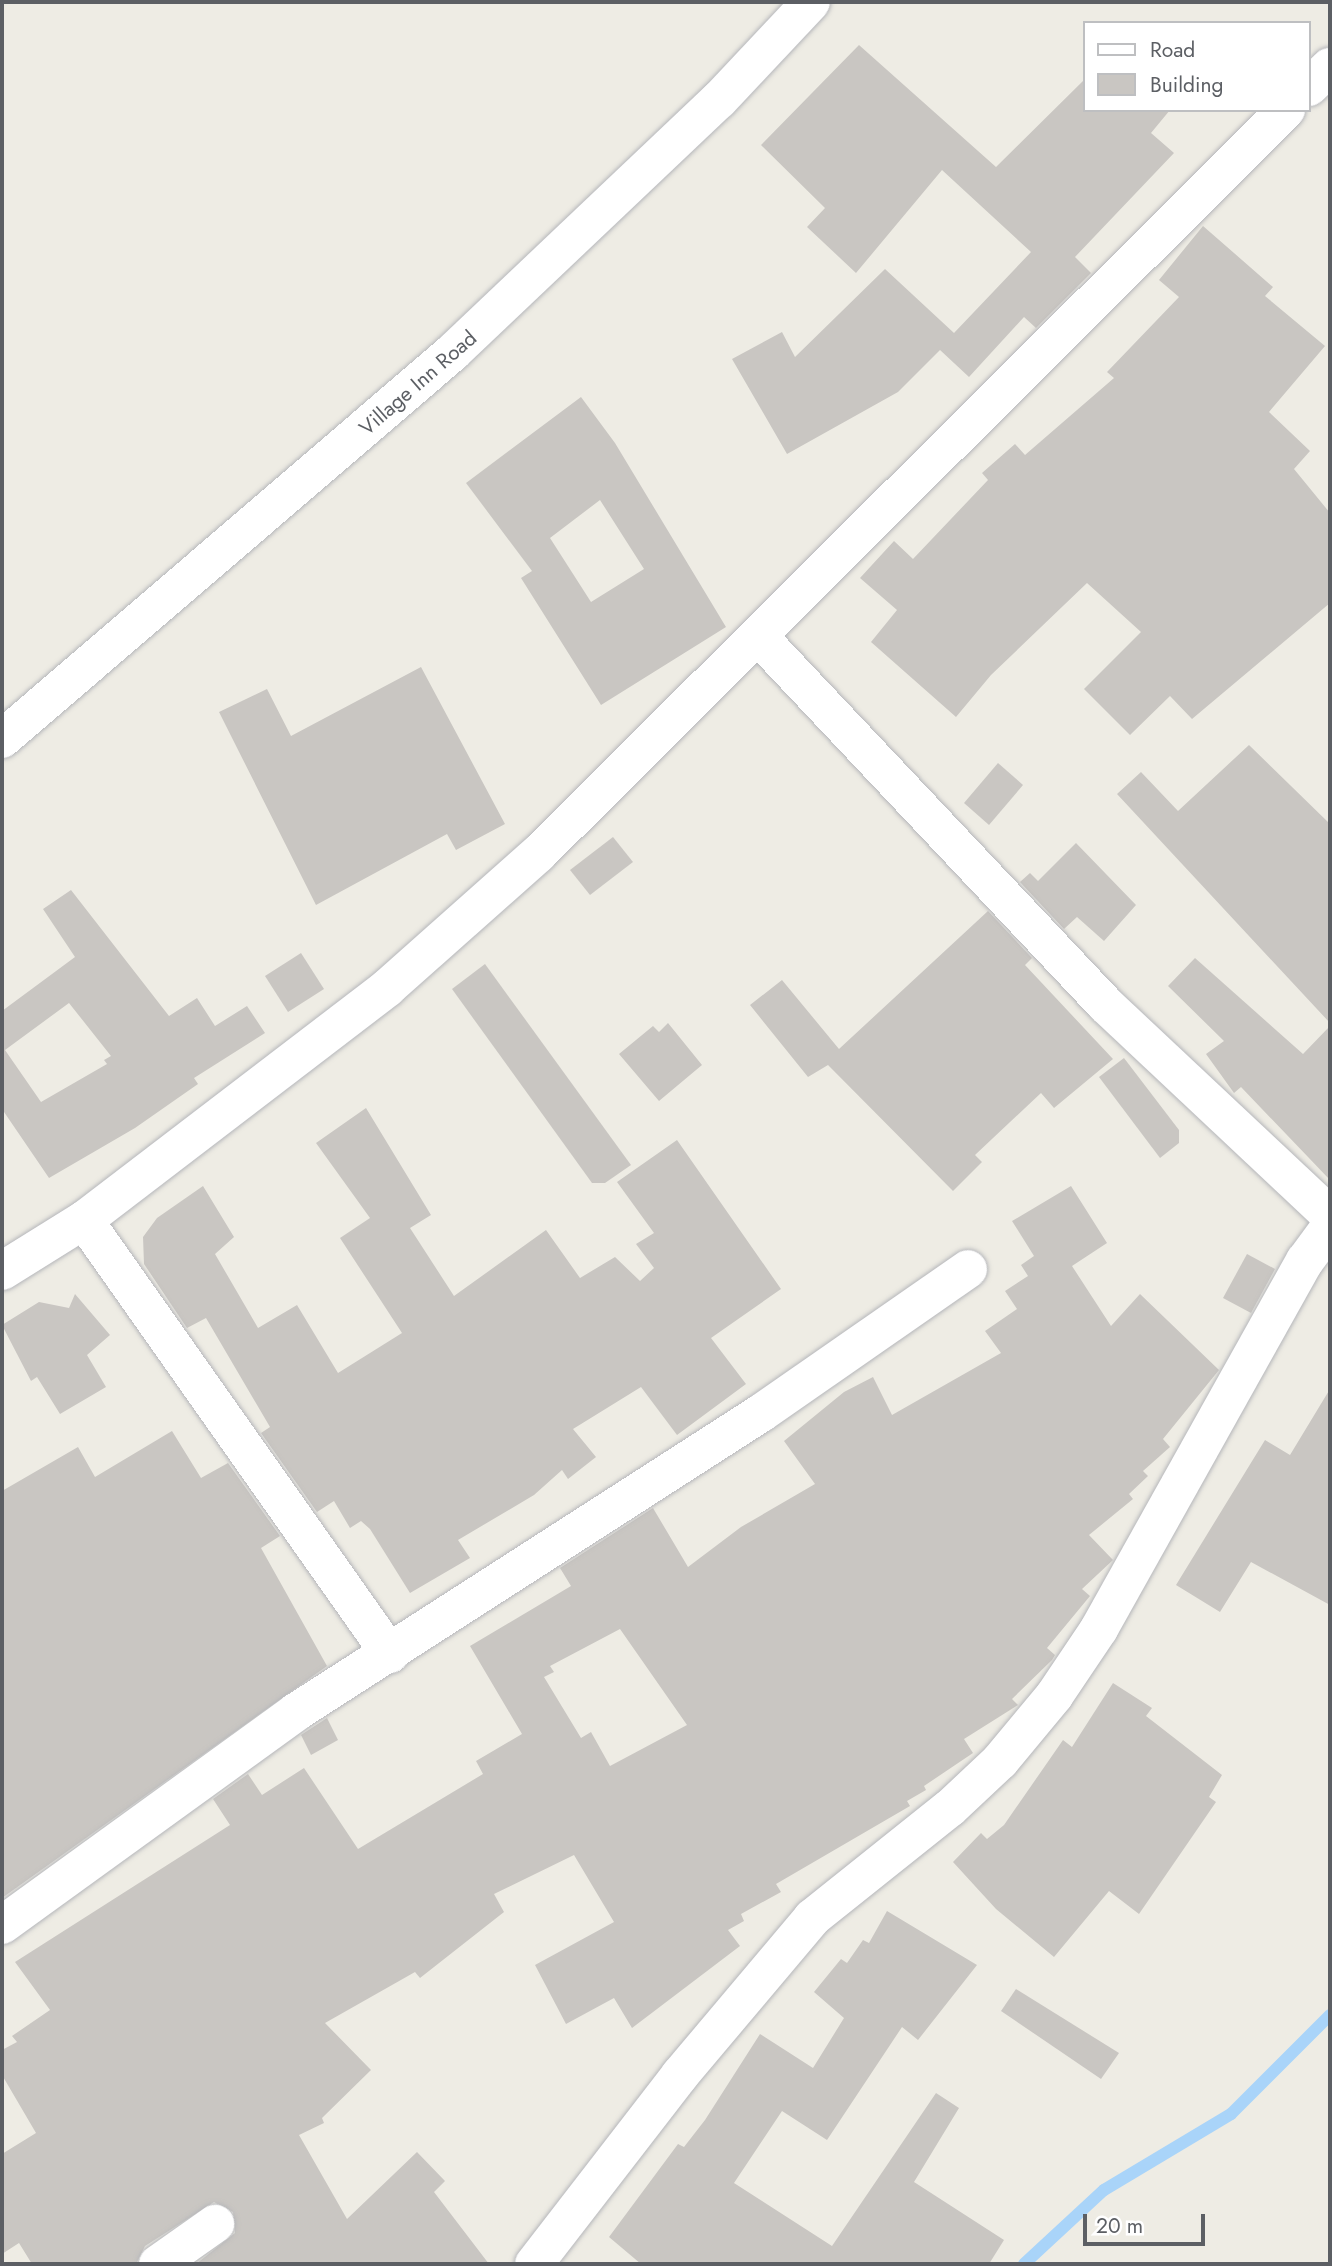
<!DOCTYPE html>
<html>
<head>
<meta charset="utf-8">
<style>
  body { margin:0 }
  #map { position:relative; width:1332px; height:2266px; overflow:hidden; background:#eeece4; font-family:Jost,sans-serif }
  div>[style] { position:absolute }
  .stream>* { height:12px; margin:-6px; padding:0 6px; transform-origin:6px; border-radius:6px; background:#a9d4f9 }
  .building>* { inset:0; background:#c9c6c2 }
  .roads { filter:drop-shadow(0 0 2px #b5b6ba) drop-shadow(0 0 2px #b5b6ba) }
  .minor>* { height:38px; margin:-19px; padding:0 19px; transform-origin:19px; border-radius:19px; background:#fff }
  span { translate:-50% -50%; white-space:nowrap; text-align:center; line-height:1.15; -webkit-text-stroke:7px #fff; paint-order:stroke }
  .street-label { font-size:21px; color:#5c5f64 }
  .frame { position:absolute; inset:0; border:4px solid #5c5f64; pointer-events:none }
  .legend { position:absolute; left:1083px; top:21px; width:228px; height:91px; box-sizing:border-box; background:#fff; border:2px solid #bebfc1; margin:0; padding:9px 12px; list-style:none; font-size:21px; color:#5c5f64 }
  .legend li { display:flex; align-items:center; gap:14px; height:35px }
  .legend b { width:35px; border:2px solid #bebfc1 }
  .scale { position:absolute; left:1083px; top:2214px; width:122px; height:32px; box-sizing:border-box; border:4px solid #5c5f64; border-top:0; padding-left:9px; font-size:21px; line-height:24px; white-space:nowrap; color:#5c5f64; -webkit-text-stroke:5px #fff; paint-order:stroke }
</style>
</head>
<body>
<div id="map">
  <div class="stream">
    <div style="left:1024px;top:2264px;width:109px;rotate:-42.8deg"></div>
    <div style="left:1104px;top:2190px;width:148px;rotate:-30.9deg"></div>
    <div style="left:1231px;top:2114px;width:140px;rotate:-45deg"></div>
  </div>
  <div class="building">
    <div style="clip-path:polygon(859px 45px,996px 167px,1085px 79px,1085px 110px,1170px 110px,1151px 133px,1174px 153px,1075px 257px,1091px 273px,1036px 328px,1024px 317px,969px 377px,940px 350px,898px 392px,787px 454px,732px 359px,782px 332px,795px 357px,885px 269px,954px 333px,1031px 252px,942px 170px,856px 273px,807px 227px,825px 208px,761px 145px)"></div>
    <div style="clip-path:polygon(1203px 226px,1273px 287px,1265px 296px,1325px 346px,1269px 412px,1310px 451px,1294px 469px,1330px 513px,1330px 603px,1192px 719px,1170px 696px,1130px 735px,1084px 689px,1141px 632px,1087px 583px,991px 675px,956px 717px,871px 642px,897px 610px,860px 578px,894px 541px,913px 559px,988px 480px,982px 473px,1015px 444px,1025px 455px,1114px 378px,1107px 372px,1179px 297px,1159px 280px)"></div>
    <div style="clip-path:polygon(evenodd,581px 397px,615px 443px,726px 627px,601px 705px,521px 578px,532px 571px,466px 483px,581px 397px,600px 500px,644px 569px,591px 602px,550px 538px,600px 500px)"></div>
    <div style="clip-path:polygon(421px 667px,505px 824px,456px 850px,447px 834px,316px 905px,219px 712px,267px 689px,291px 736px)"></div>
    <div style="clip-path:polygon(1249px 745px,1330px 824px,1330px 1023px,1117px 794px,1141px 772px,1178px 811px)"></div>
    <div style="clip-path:polygon(998px 763px,1023px 785px,989px 825px,964px 803px)"></div>
    <div style="clip-path:polygon(613px 837px,633px 862px,590px 895px,570px 870px)"></div>
    <div style="clip-path:polygon(1076px 843px,1136px 905px,1104px 941px,1077px 917px,1064px 929px,1020px 882px,1030px 873px,1038px 881px)"></div>
    <div style="clip-path:polygon(evenodd,71px 890px,169px 1016px,197px 998px,215px 1026px,247px 1006px,265px 1033px,194px 1078px,198px 1084px,135px 1128px,49px 1178px,2px 1109px,2px 1011px,75px 957px,43px 909px,71px 890px,69px 1003px,111px 1056px,104px 1060px,107px 1064px,41px 1102px,5px 1050px,69px 1003px)"></div>
    <div style="clip-path:polygon(988px 911px,1032px 958px,1025px 965px,1113px 1059px,1054px 1108px,1041px 1093px,975px 1155px,982px 1162px,953px 1191px,828px 1065px,808px 1077px,750px 1005px,782px 980px,839px 1049px)"></div>
    <div style="clip-path:polygon(301px 953px,324px 989px,288px 1012px,265px 976px)"></div>
    <div style="clip-path:polygon(1195px 958px,1303px 1054px,1330px 1026px,1330px 1180px,1241px 1087px,1234px 1093px,1206px 1054px,1224px 1041px,1168px 986px)"></div>
    <div style="clip-path:polygon(485px 964px,631px 1165px,605px 1183px,592px 1183px,452px 989px)"></div>
    <div style="clip-path:polygon(668px 1023px,702px 1065px,659px 1101px,619px 1054px,653px 1026px,659px 1032px)"></div>
    <div style="clip-path:polygon(1124px 1058px,1179px 1130px,1179px 1143px,1160px 1158px,1099px 1077px)"></div>
    <div style="clip-path:polygon(366px 1108px,431px 1215px,410px 1228px,454px 1296px,546px 1230px,580px 1278px,615px 1257px,640px 1281px,654px 1268px,636px 1244px,654px 1233px,617px 1182px,677px 1140px,781px 1289px,711px 1338px,746px 1384px,677px 1435px,641px 1387px,573px 1429px,596px 1457px,568px 1479px,562px 1470px,534px 1495px,458px 1540px,470px 1558px,410px 1593px,370px 1529px,361px 1521px,350px 1528px,334px 1501px,317px 1512px,261px 1433px,270px 1427px,206px 1318px,187px 1328px,144px 1264px,143px 1237px,157px 1218px,203px 1186px,234px 1237px,215px 1254px,258px 1328px,297px 1305px,338px 1373px,402px 1333px,340px 1238px,370px 1218px,316px 1143px)"></div>
    <div style="clip-path:polygon(evenodd,1071px 1186px,1107px 1243px,1072px 1266px,1111px 1326px,1140px 1294px,1219px 1370px,1163px 1439px,1170px 1447px,1143px 1471px,1148px 1476px,1129px 1494px,1133px 1499px,1089px 1535px,1113px 1560px,1082px 1589px,1090px 1596px,1047px 1648px,1055px 1655px,1052px 1660px,1012px 1699px,1018px 1705px,964px 1739px,973px 1753px,924px 1786px,926px 1790px,907px 1801px,910px 1806px,776px 1884px,781px 1892px,741px 1914px,744px 1921px,728px 1930px,740px 1946px,632px 2028px,614px 1998px,566px 2024px,535px 1965px,614px 1922px,574px 1855px,494px 1894px,504px 1912px,420px 1978px,415px 1972px,325px 2023px,371px 2070px,322px 2118px,324px 2123px,299px 2135px,347px 2219px,417px 2152px,445px 2181px,434px 2192px,489px 2264px,196px 2264px,235px 2233px,233px 2212px,214px 2202px,145px 2246px,136px 2264px,32px 2264px,19px 2243px,2px 2254px,2px 2154px,36px 2133px,2px 2075px,2px 2050px,17px 2042px,12px 2036px,50px 2010px,15px 1962px,230px 1825px,213px 1799px,248px 1774px,262px 1795px,304px 1768px,358px 1849px,483px 1774px,476px 1761px,522px 1734px,470px 1646px,571px 1586px,560px 1568px,653px 1508px,688px 1567px,741px 1527px,815px 1484px,784px 1441px,844px 1392px,873px 1377px,892px 1415px,1001px 1353px,985px 1331px,1017px 1309px,1005px 1291px,1028px 1276px,1021px 1265px,1034px 1256px,1012px 1221px,1071px 1186px,620px 1629px,687px 1725px,610px 1766px,591px 1732px,581px 1738px,544px 1677px,554px 1672px,550px 1666px,620px 1629px)"></div>
    <div style="clip-path:polygon(1247px 1254px,1275px 1269px,1251px 1313px,1223px 1298px)"></div>
    <div style="clip-path:polygon(75px 1294px,110px 1335px,87px 1355px,106px 1387px,60px 1414px,37px 1377px,31px 1381px,2px 1325px,39px 1302px,69px 1308px)"></div>
    <div style="clip-path:polygon(1330px 1389px,1330px 1605px,1251px 1562px,1220px 1612px,1176px 1585px,1265px 1440px,1290px 1455px)"></div>
    <div style="clip-path:polygon(172px 1431px,201px 1478px,228px 1463px,280px 1536px,261px 1548px,327px 1666px,2px 1898px,2px 1491px,78px 1447px,95px 1477px)"></div>
    <div style="clip-path:polygon(1113px 1683px,1152px 1708px,1146px 1716px,1222px 1775px,1209px 1797px,1216px 1802px,1139px 1914px,1109px 1891px,1054px 1957px,996px 1909px,953px 1862px,981px 1833px,987px 1839px,1004px 1825px,1063px 1740px,1072px 1747px)"></div>
    <div style="clip-path:polygon(327px 1718px,338px 1740px,311px 1755px,301px 1735px)"></div>
    <div style="clip-path:polygon(887px 1911px,977px 1965px,918px 2040px,902px 2027px,827px 2140px,782px 2111px,734px 2183px,832px 2246px,936px 2093px,959px 2108px,914px 2182px,1004px 2240px,989px 2264px,641px 2264px,609px 2237px,678px 2144px,684px 2147px,705px 2120px,760px 2034px,813px 2068px,844px 2018px,814px 1992px,841px 1959px,847px 1963px,863px 1940px,869px 1943px)"></div>
    <div style="clip-path:polygon(1016px 1989px,1119px 2053px,1101px 2079px,1001px 2011px)"></div>
  </div>
  <div class="roads">
    <div class="minor">
      <div style="left:1309px;top:87px;width:29px;rotate:-44deg"></div>
      <div style="left:760px;top:638px;width:504px;rotate:46.69deg"></div>
      <div style="left:1106px;top:1005px;width:307px;rotate:43.2deg"></div>
      <div style="left:2px;top:739px;width:594px;rotate:-40.63deg"></div>
      <div style="left:453px;top:352px;width:366px;rotate:-43.5deg"></div>
      <div style="left:719px;top:100px;width:134px;rotate:-46.8deg"></div>
      <div style="left:84px;top:1220px;width:531px;rotate:54.81deg"></div>
      <div style="left:2px;top:1271px;width:97px;rotate:-31.9deg"></div>
      <div style="left:84px;top:1220px;width:382px;rotate:-37.4deg"></div>
      <div style="left:387px;top:988px;width:202px;rotate:-41.6deg"></div>
      <div style="left:538px;top:854px;width:1055px;rotate:-44.85deg"></div>
      <div style="left:2px;top:1925px;width:363px;rotate:-35.9deg"></div>
      <div style="left:296px;top:1712px;width:553px;rotate:-32.74deg"></div>
      <div style="left:761px;top:1413px;width:252px;rotate:-34.8deg"></div>
      <div style="left:158px;top:2264px;width:70px;rotate:-35.1deg"></div>
      <div style="left:534px;top:2264px;width:239px;rotate:-52.3deg"></div>
      <div style="left:680px;top:2075px;width:205px;rotate:-49.9deg"></div>
      <div style="left:812px;top:1918px;width:176px;rotate:-38.6deg"></div>
      <div style="left:950px;top:1808px;width:69px;rotate:-43.2deg"></div>
      <div style="left:1000px;top:1761px;width:85px;rotate:-50.3deg"></div>
      <div style="left:1054px;top:1696px;width:81px;rotate:-56.1deg"></div>
      <div style="left:1099px;top:1629px;width:422px;rotate:-60.8deg"></div>
      <div style="left:1305px;top:1261px;width:42px;rotate:-53.7deg"></div>
    </div>
  </div>
  <div class="street-label">
    <span style="left:418px;top:383px;rotate:-41deg">Village Inn Road</span>
  </div>
  <div class="frame"></div>
  <ul class="legend">
  <li><b style="height:9px;background:#fff"></b>Road</li>
  <li><b style="height:19px;background:#c9c6c2"></b>Building</li>
  </ul>
  <div class="scale">20 m</div>
</div>
</body>
</html>
